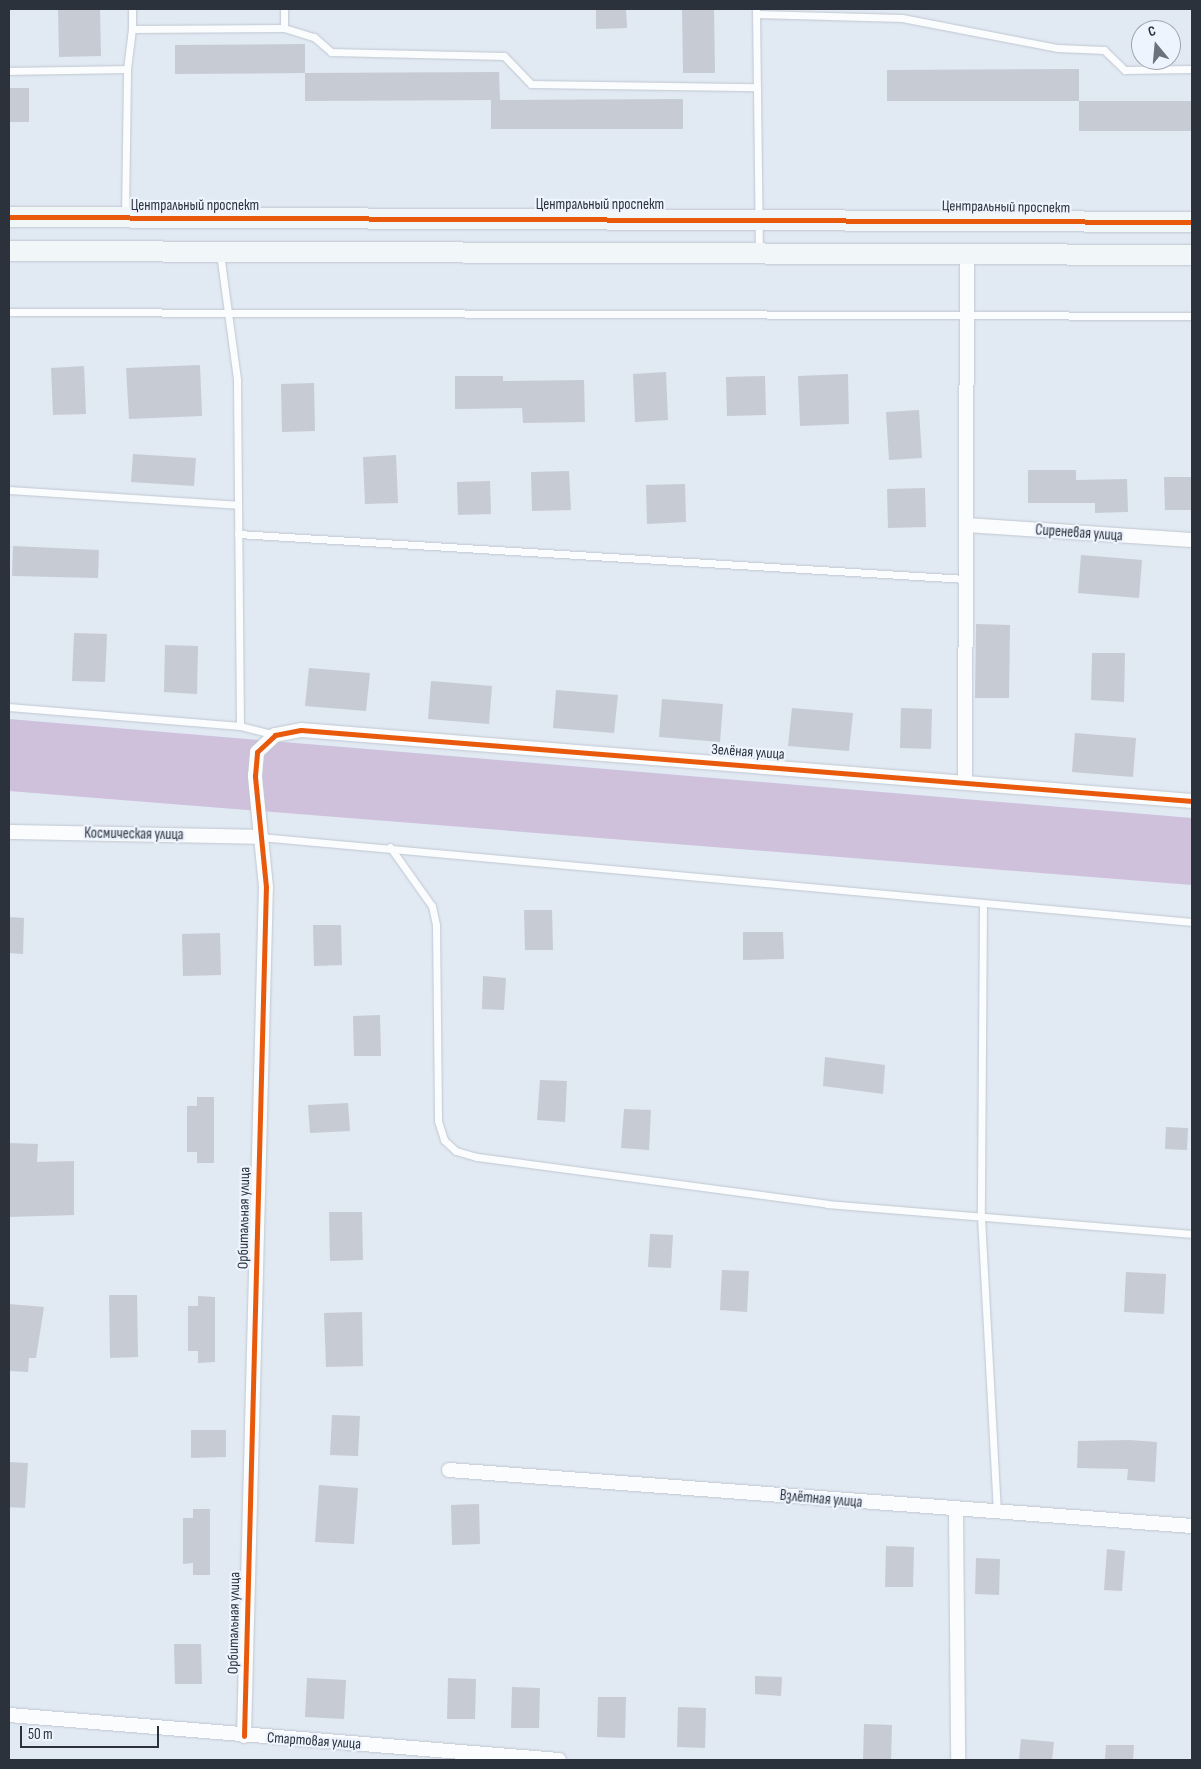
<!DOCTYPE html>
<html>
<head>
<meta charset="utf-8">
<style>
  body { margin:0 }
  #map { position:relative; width:1201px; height:1769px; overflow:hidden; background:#e1e9f3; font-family:"Sofia Sans Condensed",sans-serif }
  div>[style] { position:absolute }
  .forest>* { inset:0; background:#cfc1dc }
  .building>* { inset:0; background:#c7cbd4 }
  .roads { filter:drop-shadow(0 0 1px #c0c7d0) drop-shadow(0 0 1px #c0c7d0) }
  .lane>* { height:7px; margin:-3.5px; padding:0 3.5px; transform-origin:3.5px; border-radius:3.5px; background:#fafcfd }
  .street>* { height:14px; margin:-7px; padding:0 7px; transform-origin:7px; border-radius:7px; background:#fafcfd }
  .secondary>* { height:20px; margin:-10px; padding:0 10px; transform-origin:10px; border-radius:10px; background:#f1f6f9 }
  .cycleway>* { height:5px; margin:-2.5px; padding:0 2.5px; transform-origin:2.5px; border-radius:2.5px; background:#e8590c }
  span { translate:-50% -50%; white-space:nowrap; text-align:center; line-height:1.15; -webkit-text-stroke:4.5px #edf4fe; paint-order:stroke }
  .street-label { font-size:15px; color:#2b323b }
  .frame { position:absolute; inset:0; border:10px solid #2b323b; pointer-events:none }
  .north { position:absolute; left:1131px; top:20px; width:50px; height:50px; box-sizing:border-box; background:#edf4fe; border:1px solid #9fa6b0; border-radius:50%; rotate:343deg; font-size:14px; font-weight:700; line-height:20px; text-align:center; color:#2b323b }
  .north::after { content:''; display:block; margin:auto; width:18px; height:22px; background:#6b727b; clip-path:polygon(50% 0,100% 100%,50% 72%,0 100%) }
  .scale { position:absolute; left:20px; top:1726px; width:139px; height:22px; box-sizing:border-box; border:2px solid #2b323b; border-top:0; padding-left:6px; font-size:15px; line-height:18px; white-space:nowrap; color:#2b323b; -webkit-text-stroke:4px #edf4fe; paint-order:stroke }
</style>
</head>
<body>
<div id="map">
  <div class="forest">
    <div style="clip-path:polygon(9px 719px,1192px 818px,1192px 885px,9px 791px)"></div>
  </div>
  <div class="building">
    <div style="clip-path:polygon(58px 9px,100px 9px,101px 56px,59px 57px)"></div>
    <div style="clip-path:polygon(596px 9px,626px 9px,627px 28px,596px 29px)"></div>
    <div style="clip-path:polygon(682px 9px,714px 9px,715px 73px,683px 73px)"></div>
    <div style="clip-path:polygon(305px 44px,305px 73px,175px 74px,175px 45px)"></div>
    <div style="clip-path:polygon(1079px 69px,1079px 101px,887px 101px,887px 70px)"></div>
    <div style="clip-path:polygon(499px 72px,500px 100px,305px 101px,305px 73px)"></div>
    <div style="clip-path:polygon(9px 88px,29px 88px,29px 122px,9px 122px)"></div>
    <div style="clip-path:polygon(683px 99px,683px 129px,491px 129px,491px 100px)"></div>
    <div style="clip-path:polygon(1079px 101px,1192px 101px,1192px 131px,1079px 131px)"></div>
    <div style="clip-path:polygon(200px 365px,202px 416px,129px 419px,126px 368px)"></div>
    <div style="clip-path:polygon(84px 366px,86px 414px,53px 415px,51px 368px)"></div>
    <div style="clip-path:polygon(666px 372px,668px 420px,635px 422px,633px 374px)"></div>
    <div style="clip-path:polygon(848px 374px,849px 424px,800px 426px,798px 376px)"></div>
    <div style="clip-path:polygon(455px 376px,503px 376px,503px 381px,584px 380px,585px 422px,523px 423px,522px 408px,455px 409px)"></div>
    <div style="clip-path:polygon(765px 376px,766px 415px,727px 416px,726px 377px)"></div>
    <div style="clip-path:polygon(314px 383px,315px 431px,282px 432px,281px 384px)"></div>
    <div style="clip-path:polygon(919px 410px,922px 458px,889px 460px,886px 412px)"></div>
    <div style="clip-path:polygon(133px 454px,196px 458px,194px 486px,131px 482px)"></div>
    <div style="clip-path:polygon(396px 455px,398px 503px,365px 504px,363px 457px)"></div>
    <div style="clip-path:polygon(1028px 470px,1076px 470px,1076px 480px,1127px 479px,1128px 512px,1095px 513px,1095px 503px,1028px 503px)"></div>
    <div style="clip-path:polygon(569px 471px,571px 510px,532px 511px,531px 472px)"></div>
    <div style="clip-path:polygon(1164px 477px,1192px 477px,1192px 510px,1165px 510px)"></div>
    <div style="clip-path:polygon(490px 481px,491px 514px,458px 515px,457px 482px)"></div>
    <div style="clip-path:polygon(685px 484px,686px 522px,647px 524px,646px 485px)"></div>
    <div style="clip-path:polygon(925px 488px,926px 527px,888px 528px,887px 489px)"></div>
    <div style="clip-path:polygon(13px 546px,99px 550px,98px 578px,12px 576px)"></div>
    <div style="clip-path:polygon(1081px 555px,1142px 560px,1139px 598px,1078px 593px)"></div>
    <div style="clip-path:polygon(976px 624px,1010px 625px,1009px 698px,975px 698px)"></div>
    <div style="clip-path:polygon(74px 633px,107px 634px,105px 682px,72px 681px)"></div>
    <div style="clip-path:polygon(165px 645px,198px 646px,197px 694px,164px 692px)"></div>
    <div style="clip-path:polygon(1092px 653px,1125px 653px,1124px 702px,1091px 700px)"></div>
    <div style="clip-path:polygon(309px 668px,370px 673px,366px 711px,305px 706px)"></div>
    <div style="clip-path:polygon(431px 681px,492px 686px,489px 724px,428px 719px)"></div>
    <div style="clip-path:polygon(556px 690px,618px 695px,614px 733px,553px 728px)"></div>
    <div style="clip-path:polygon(662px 699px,723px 704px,720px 742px,659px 737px)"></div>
    <div style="clip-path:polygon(792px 708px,853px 713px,849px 751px,788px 746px)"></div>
    <div style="clip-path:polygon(901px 708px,932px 709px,931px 749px,900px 748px)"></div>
    <div style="clip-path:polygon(1075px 733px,1136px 738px,1133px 777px,1072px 772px)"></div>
    <div style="clip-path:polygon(524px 910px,552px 910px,553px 950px,525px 950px)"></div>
    <div style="clip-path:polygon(9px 917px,24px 918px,23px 954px,9px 953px)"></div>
    <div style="clip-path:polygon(313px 925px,341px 925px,342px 965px,314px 966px)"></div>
    <div style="clip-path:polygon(743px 932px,783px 932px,784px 959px,743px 960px)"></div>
    <div style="clip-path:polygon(220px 933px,221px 975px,183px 976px,182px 934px)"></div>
    <div style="clip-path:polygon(483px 976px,506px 978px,504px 1010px,482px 1009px)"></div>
    <div style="clip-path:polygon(380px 1015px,381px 1056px,354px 1056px,353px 1016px)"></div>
    <div style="clip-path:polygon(825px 1057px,885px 1065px,883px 1094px,823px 1086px)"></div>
    <div style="clip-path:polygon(540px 1080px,567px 1081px,565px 1122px,537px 1120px)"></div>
    <div style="clip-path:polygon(197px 1097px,214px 1097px,214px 1163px,197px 1163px,197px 1152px,187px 1152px,187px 1106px,197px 1106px)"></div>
    <div style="clip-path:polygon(348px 1103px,350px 1131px,310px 1133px,308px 1105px)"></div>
    <div style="clip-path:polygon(624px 1109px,651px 1110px,649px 1150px,621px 1148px)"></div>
    <div style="clip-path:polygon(1166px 1127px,1188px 1128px,1187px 1150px,1165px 1149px)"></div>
    <div style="clip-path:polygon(9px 1143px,38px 1144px,37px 1162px,74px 1161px,74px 1215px,9px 1217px)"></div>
    <div style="clip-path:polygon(329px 1212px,362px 1212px,363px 1260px,330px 1261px)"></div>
    <div style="clip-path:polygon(650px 1234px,673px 1235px,671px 1268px,648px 1267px)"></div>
    <div style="clip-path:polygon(722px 1270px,749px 1271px,747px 1312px,720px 1310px)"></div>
    <div style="clip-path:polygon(1126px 1272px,1166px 1274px,1164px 1314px,1124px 1312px)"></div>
    <div style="clip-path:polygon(109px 1295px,137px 1295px,138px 1357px,110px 1358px)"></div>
    <div style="clip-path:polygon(198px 1296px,215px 1297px,215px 1362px,198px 1363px,198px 1351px,188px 1351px,188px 1306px,198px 1306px)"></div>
    <div style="clip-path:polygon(9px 1304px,44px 1307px,36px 1358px,29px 1358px,28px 1372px,9px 1371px)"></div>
    <div style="clip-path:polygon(362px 1312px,363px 1366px,326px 1367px,324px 1313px)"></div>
    <div style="clip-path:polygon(332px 1415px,360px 1416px,358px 1456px,330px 1455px)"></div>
    <div style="clip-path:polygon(191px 1430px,226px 1430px,226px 1457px,191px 1458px)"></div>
    <div style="clip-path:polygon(1129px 1440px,1157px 1442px,1155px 1482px,1127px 1480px,1128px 1469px,1077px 1468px,1078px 1441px)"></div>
    <div style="clip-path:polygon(9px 1462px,28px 1463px,25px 1508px,9px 1507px)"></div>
    <div style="clip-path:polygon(319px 1485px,358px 1488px,354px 1544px,315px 1542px)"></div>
    <div style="clip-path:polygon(479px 1504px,480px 1544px,452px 1545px,451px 1505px)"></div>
    <div style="clip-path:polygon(193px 1509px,210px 1509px,210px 1575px,193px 1575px,193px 1563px,183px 1564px,183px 1518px,193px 1518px)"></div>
    <div style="clip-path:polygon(886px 1546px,914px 1547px,913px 1587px,885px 1587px)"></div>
    <div style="clip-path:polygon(1107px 1549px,1125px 1551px,1122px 1591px,1104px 1590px)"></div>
    <div style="clip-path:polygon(976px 1558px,1000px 1559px,999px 1595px,975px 1594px)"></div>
    <div style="clip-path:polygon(174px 1644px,201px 1644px,202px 1684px,175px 1684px)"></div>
    <div style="clip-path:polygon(755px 1676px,782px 1677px,781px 1696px,755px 1694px)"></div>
    <div style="clip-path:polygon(307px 1678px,346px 1680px,344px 1719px,305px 1717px)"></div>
    <div style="clip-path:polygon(448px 1678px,476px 1679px,475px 1719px,447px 1719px)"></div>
    <div style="clip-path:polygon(512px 1687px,540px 1688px,539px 1728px,511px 1728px)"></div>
    <div style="clip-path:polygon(598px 1697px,626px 1697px,625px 1738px,597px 1737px)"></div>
    <div style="clip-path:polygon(678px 1707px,706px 1708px,705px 1748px,677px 1747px)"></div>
    <div style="clip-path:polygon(864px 1724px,892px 1725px,891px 1760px,863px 1760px)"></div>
    <div style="clip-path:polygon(1021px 1739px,1054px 1742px,1052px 1760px,1019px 1760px)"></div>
    <div style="clip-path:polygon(1106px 1745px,1134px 1745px,1133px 1760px,1105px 1760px)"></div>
  </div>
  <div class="roads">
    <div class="lane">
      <div style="left:284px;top:9px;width:19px;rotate:90deg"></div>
      <div style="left:756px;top:9px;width:242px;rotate:89.3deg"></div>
      <div style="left:756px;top:14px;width:146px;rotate:1.6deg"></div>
      <div style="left:902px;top:18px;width:159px;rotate:10.9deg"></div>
      <div style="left:1058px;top:48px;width:46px;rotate:2.5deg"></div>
      <div style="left:1104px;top:50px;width:29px;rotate:44deg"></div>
      <div style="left:1125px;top:70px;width:67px;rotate:-0.9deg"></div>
      <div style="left:132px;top:29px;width:20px;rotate:-90deg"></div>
      <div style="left:9px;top:71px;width:118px;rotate:-1deg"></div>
      <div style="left:125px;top:217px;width:148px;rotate:-89.2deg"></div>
      <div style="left:127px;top:69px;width:40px;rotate:-82.9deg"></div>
      <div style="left:132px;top:29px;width:152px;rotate:-0.4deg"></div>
      <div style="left:284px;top:28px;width:31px;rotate:17deg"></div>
      <div style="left:314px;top:37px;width:23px;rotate:41deg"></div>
      <div style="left:331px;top:52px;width:173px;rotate:1.3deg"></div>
      <div style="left:504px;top:56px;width:39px;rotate:46deg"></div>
      <div style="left:531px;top:84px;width:226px;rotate:0.8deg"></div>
      <div style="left:9px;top:312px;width:1183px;rotate:0.19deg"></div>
      <div style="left:9px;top:490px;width:229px;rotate:3.7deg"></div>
      <div style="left:238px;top:534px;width:729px;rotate:3.54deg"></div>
      <div style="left:9px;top:707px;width:232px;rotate:4.7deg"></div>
      <div style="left:240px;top:726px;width:347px;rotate:-90.5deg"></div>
      <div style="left:237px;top:379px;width:126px;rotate:-97.7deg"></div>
      <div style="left:240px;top:726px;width:36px;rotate:14deg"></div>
      <div style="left:260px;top:837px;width:936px;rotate:5.21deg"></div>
      <div style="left:390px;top:847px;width:72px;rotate:54.6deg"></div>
      <div style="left:432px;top:906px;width:19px;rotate:78deg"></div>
      <div style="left:436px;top:925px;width:196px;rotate:89.4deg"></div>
      <div style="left:438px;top:1121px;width:20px;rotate:72deg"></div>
      <div style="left:444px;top:1140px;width:16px;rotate:43deg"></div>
      <div style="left:456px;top:1151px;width:22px;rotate:16deg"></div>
      <div style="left:477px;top:1157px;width:353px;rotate:7.6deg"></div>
      <div style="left:827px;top:1204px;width:366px;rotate:4.7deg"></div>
      <div style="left:983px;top:904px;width:313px;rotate:90.4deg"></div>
      <div style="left:981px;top:1217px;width:295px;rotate:86.9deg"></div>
    </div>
    <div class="street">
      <div style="left:966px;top:525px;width:226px;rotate:3.8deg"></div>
      <div style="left:965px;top:782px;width:527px;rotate:-89.78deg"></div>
      <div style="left:9px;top:832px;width:251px;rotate:1.1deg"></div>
      <div style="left:449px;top:1470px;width:745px;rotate:4.31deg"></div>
      <div style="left:956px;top:1510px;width:250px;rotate:89.5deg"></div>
      <div style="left:9px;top:1715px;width:552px;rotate:4.68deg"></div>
      <div style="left:244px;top:1736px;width:849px;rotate:-88.52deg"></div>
      <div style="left:266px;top:887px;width:112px;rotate:-95.7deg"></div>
      <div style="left:255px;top:776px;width:24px;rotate:-85deg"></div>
      <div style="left:257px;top:752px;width:25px;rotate:-43deg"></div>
      <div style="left:275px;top:735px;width:26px;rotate:-11deg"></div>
      <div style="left:301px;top:730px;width:894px;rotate:4.56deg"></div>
    </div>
    <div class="secondary">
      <div style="left:9px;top:217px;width:1183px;rotate:0.24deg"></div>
      <div style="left:9px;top:251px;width:1183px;rotate:0.19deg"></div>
    </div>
  </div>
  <div class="cycleway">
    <div style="left:9px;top:217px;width:1183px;rotate:0.24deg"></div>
    <div style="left:244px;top:1736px;width:849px;rotate:-88.52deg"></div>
    <div style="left:266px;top:887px;width:112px;rotate:-95.7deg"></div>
    <div style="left:255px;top:776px;width:24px;rotate:-85deg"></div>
    <div style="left:257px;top:752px;width:25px;rotate:-43deg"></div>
    <div style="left:275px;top:735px;width:26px;rotate:-11deg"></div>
    <div style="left:301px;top:730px;width:894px;rotate:4.56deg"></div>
  </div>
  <div class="street-label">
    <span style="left:600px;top:205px">Центральный проспект</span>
    <span style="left:195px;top:206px">Центральный проспект</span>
    <span style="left:1006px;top:207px;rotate:1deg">Центральный проспект</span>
    <span style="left:1079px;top:533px;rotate:4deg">Сиреневая улица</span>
    <span style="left:748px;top:752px;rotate:4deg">Зелёная улица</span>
    <span style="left:134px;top:834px;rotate:1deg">Космическая улица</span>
    <span style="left:244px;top:1218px;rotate:-89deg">Орбитальная улица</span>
    <span style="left:821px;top:1499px;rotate:5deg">Взлётная улица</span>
    <span style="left:234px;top:1623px;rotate:-89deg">Орбитальная улица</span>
    <span style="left:314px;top:1741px;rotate:4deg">Стартовая улица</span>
  </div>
  <div class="frame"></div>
  <div class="north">С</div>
  <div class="scale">50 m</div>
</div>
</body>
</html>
